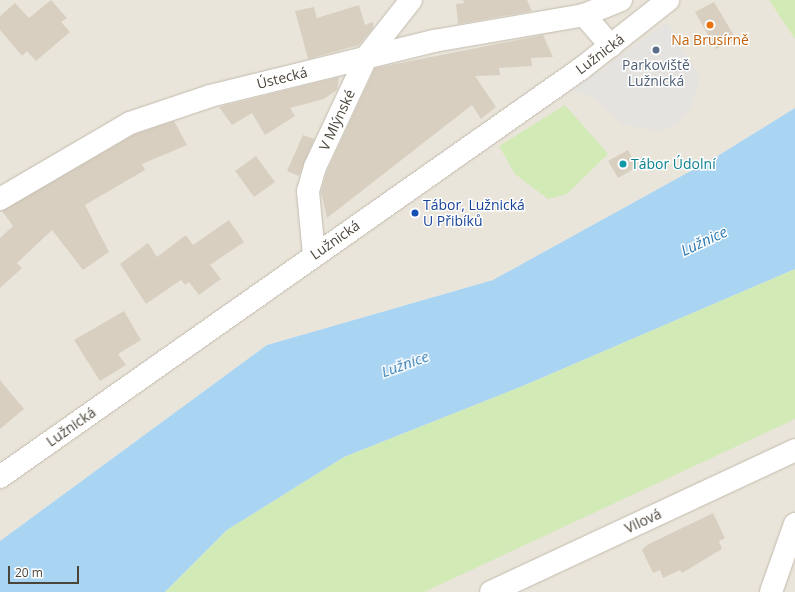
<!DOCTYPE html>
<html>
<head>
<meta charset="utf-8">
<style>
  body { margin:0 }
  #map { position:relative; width:795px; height:592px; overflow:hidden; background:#f6f3ec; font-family:"Open Sans",sans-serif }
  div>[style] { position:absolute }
  .residential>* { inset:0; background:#eae5da }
  .green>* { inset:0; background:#d2eab5 }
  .parking>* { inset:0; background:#e5e3e0 }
  .water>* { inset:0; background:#a9d4f2 }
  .building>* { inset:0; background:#d8cfc1 }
  .roads { filter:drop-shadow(0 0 1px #c2bbae) drop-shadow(0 0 1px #c2bbae) }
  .street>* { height:22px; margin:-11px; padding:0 11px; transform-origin:11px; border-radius:11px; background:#fff }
  .dots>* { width:11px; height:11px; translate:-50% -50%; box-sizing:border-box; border:2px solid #fff; border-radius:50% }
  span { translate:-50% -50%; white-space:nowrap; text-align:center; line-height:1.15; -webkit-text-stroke:3px #fff; paint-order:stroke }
  .food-label { font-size:14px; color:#c56008 }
  .street-label { font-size:14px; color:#4b4439 }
  .service-label { font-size:14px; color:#4e5e75 }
  .culture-label { font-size:14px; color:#0d838f }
  .left { translate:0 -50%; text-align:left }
  .transit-label { font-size:14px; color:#164399 }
  .water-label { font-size:15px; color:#2e7ab2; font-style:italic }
  .scale { position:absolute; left:8px; top:566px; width:71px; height:18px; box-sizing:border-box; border:2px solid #4b4439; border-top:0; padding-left:5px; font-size:12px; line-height:14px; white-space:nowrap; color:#4b4439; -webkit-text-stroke:3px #fff; paint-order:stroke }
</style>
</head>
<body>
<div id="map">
  <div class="residential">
    <div style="clip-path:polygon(0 0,795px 0,795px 108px,716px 157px,493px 280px,267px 345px,0 541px)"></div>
    <div style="clip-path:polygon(795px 396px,795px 592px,165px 592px)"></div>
  </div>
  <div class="green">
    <div style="clip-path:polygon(769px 0,795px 0,795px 39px)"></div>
    <div style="clip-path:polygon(565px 105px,608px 154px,567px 194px,548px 199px,515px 174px,499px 146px)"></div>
    <div style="clip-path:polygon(795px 269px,795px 419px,424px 592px,165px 592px,227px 530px,344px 457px,525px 385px)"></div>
  </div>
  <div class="parking">
    <div style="clip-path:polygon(667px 22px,700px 78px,691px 108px,678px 123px,661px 131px,624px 125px,590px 95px,572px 91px)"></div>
  </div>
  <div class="water">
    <div style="clip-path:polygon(795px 108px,795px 269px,525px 385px,344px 457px,227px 530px,165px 592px,0 592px,0 541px,267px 345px,493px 280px,716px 157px)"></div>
  </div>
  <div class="building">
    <div style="clip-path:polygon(51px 0,67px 18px,61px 22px,70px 32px,36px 61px,27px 51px,22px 56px,0 30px,0 16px,15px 3px,29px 18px)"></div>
    <div style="clip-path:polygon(463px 0,527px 0,532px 11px,458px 24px,456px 4px,464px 3px)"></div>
    <div style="clip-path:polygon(714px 2px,736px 39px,716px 49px,695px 12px)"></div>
    <div style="clip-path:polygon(359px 5px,365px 25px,373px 22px,373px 28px,359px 45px,308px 59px,295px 11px,314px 7px,317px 18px)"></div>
    <div style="clip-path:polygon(543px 35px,553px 57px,531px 58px,532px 66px,499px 68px,500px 75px,475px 76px,496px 107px,481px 119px,472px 105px,327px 218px,321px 192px,327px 171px,375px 68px)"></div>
    <div style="clip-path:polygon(339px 77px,337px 90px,324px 99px,290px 108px,295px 116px,265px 135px,252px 113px,232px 125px,219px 107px)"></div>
    <div style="clip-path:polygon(174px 121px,187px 145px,142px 164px,145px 170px,85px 205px,109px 252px,83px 270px,52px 230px,17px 263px,22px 268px,0 288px,0 238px,13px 226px,2px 211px,135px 134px)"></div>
    <div style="clip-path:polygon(303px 135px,314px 139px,299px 176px,287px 171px)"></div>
    <div style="clip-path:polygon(628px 150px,637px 167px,618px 178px,608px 161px)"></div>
    <div style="clip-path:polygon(256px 156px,275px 182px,254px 197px,235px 171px)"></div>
    <div style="clip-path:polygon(229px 220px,244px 242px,210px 265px,221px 279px,199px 295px,189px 282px,185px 285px,181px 280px,146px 304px,120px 264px,148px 243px,157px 257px,186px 235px,193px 245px)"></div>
    <div style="clip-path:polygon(124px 311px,141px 340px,118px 354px,126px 365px,100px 381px,74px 340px)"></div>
    <div style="clip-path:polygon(0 380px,24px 409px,0 429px)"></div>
    <div style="clip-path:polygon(713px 513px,725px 538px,719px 541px,722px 549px,682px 573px,680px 570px,663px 578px,660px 570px,653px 573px,642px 550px,647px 545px)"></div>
  </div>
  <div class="roads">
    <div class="street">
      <div style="left:584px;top:15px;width:41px;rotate:48.9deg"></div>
      <div style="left:0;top:199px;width:151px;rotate:-30.3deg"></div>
      <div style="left:130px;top:123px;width:84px;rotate:-18.6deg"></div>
      <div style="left:210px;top:96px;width:231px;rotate:-13.8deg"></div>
      <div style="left:434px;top:41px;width:152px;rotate:-9.8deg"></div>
      <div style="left:584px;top:15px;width:40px;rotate:-22deg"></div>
      <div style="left:314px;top:255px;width:64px;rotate:-95.4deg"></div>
      <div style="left:308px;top:191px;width:25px;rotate:-74deg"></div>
      <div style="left:315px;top:167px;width:123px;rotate:-64.9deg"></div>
      <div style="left:367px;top:56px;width:71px;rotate:-51.8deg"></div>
      <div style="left:0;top:477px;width:711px;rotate:-35.1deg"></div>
      <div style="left:582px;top:68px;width:110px;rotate:-38.3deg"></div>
      <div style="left:491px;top:592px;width:336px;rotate:-25deg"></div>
      <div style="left:771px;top:592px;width:72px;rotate:-70.6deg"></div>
    </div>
  </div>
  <div class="dots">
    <div style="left:710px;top:25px;background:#e8710a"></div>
    <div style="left:656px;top:50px;background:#5c6f8a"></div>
    <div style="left:623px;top:164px;background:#0f9aa8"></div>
    <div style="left:415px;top:213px;background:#1a4fb4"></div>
  </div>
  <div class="food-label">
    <span style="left:710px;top:40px">Na Brusírně</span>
  </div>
  <div class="street-label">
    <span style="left:600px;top:54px;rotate:-37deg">Lužnická</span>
    <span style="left:282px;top:78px;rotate:-14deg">Ústecká</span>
    <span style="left:337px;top:120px;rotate:-65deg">V Mlýnské</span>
    <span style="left:335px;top:240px;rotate:-35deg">Lužnická</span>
    <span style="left:71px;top:427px;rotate:-35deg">Lužnická</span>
    <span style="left:643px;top:521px;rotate:-25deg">Vilová</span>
  </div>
  <div class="service-label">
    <span style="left:656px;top:73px">Parkoviště<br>Lužnická</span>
  </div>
  <div class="culture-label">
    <span class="left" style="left:631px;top:164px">Tábor Údolní</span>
  </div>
  <div class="transit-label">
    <span class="left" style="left:423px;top:213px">Tábor, Lužnická<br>U Přibíků</span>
  </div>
  <div class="water-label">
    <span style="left:704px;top:241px;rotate:-25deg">Lužnice</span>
    <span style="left:405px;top:364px;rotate:-20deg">Lužnice</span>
  </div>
  <div class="scale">20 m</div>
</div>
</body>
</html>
